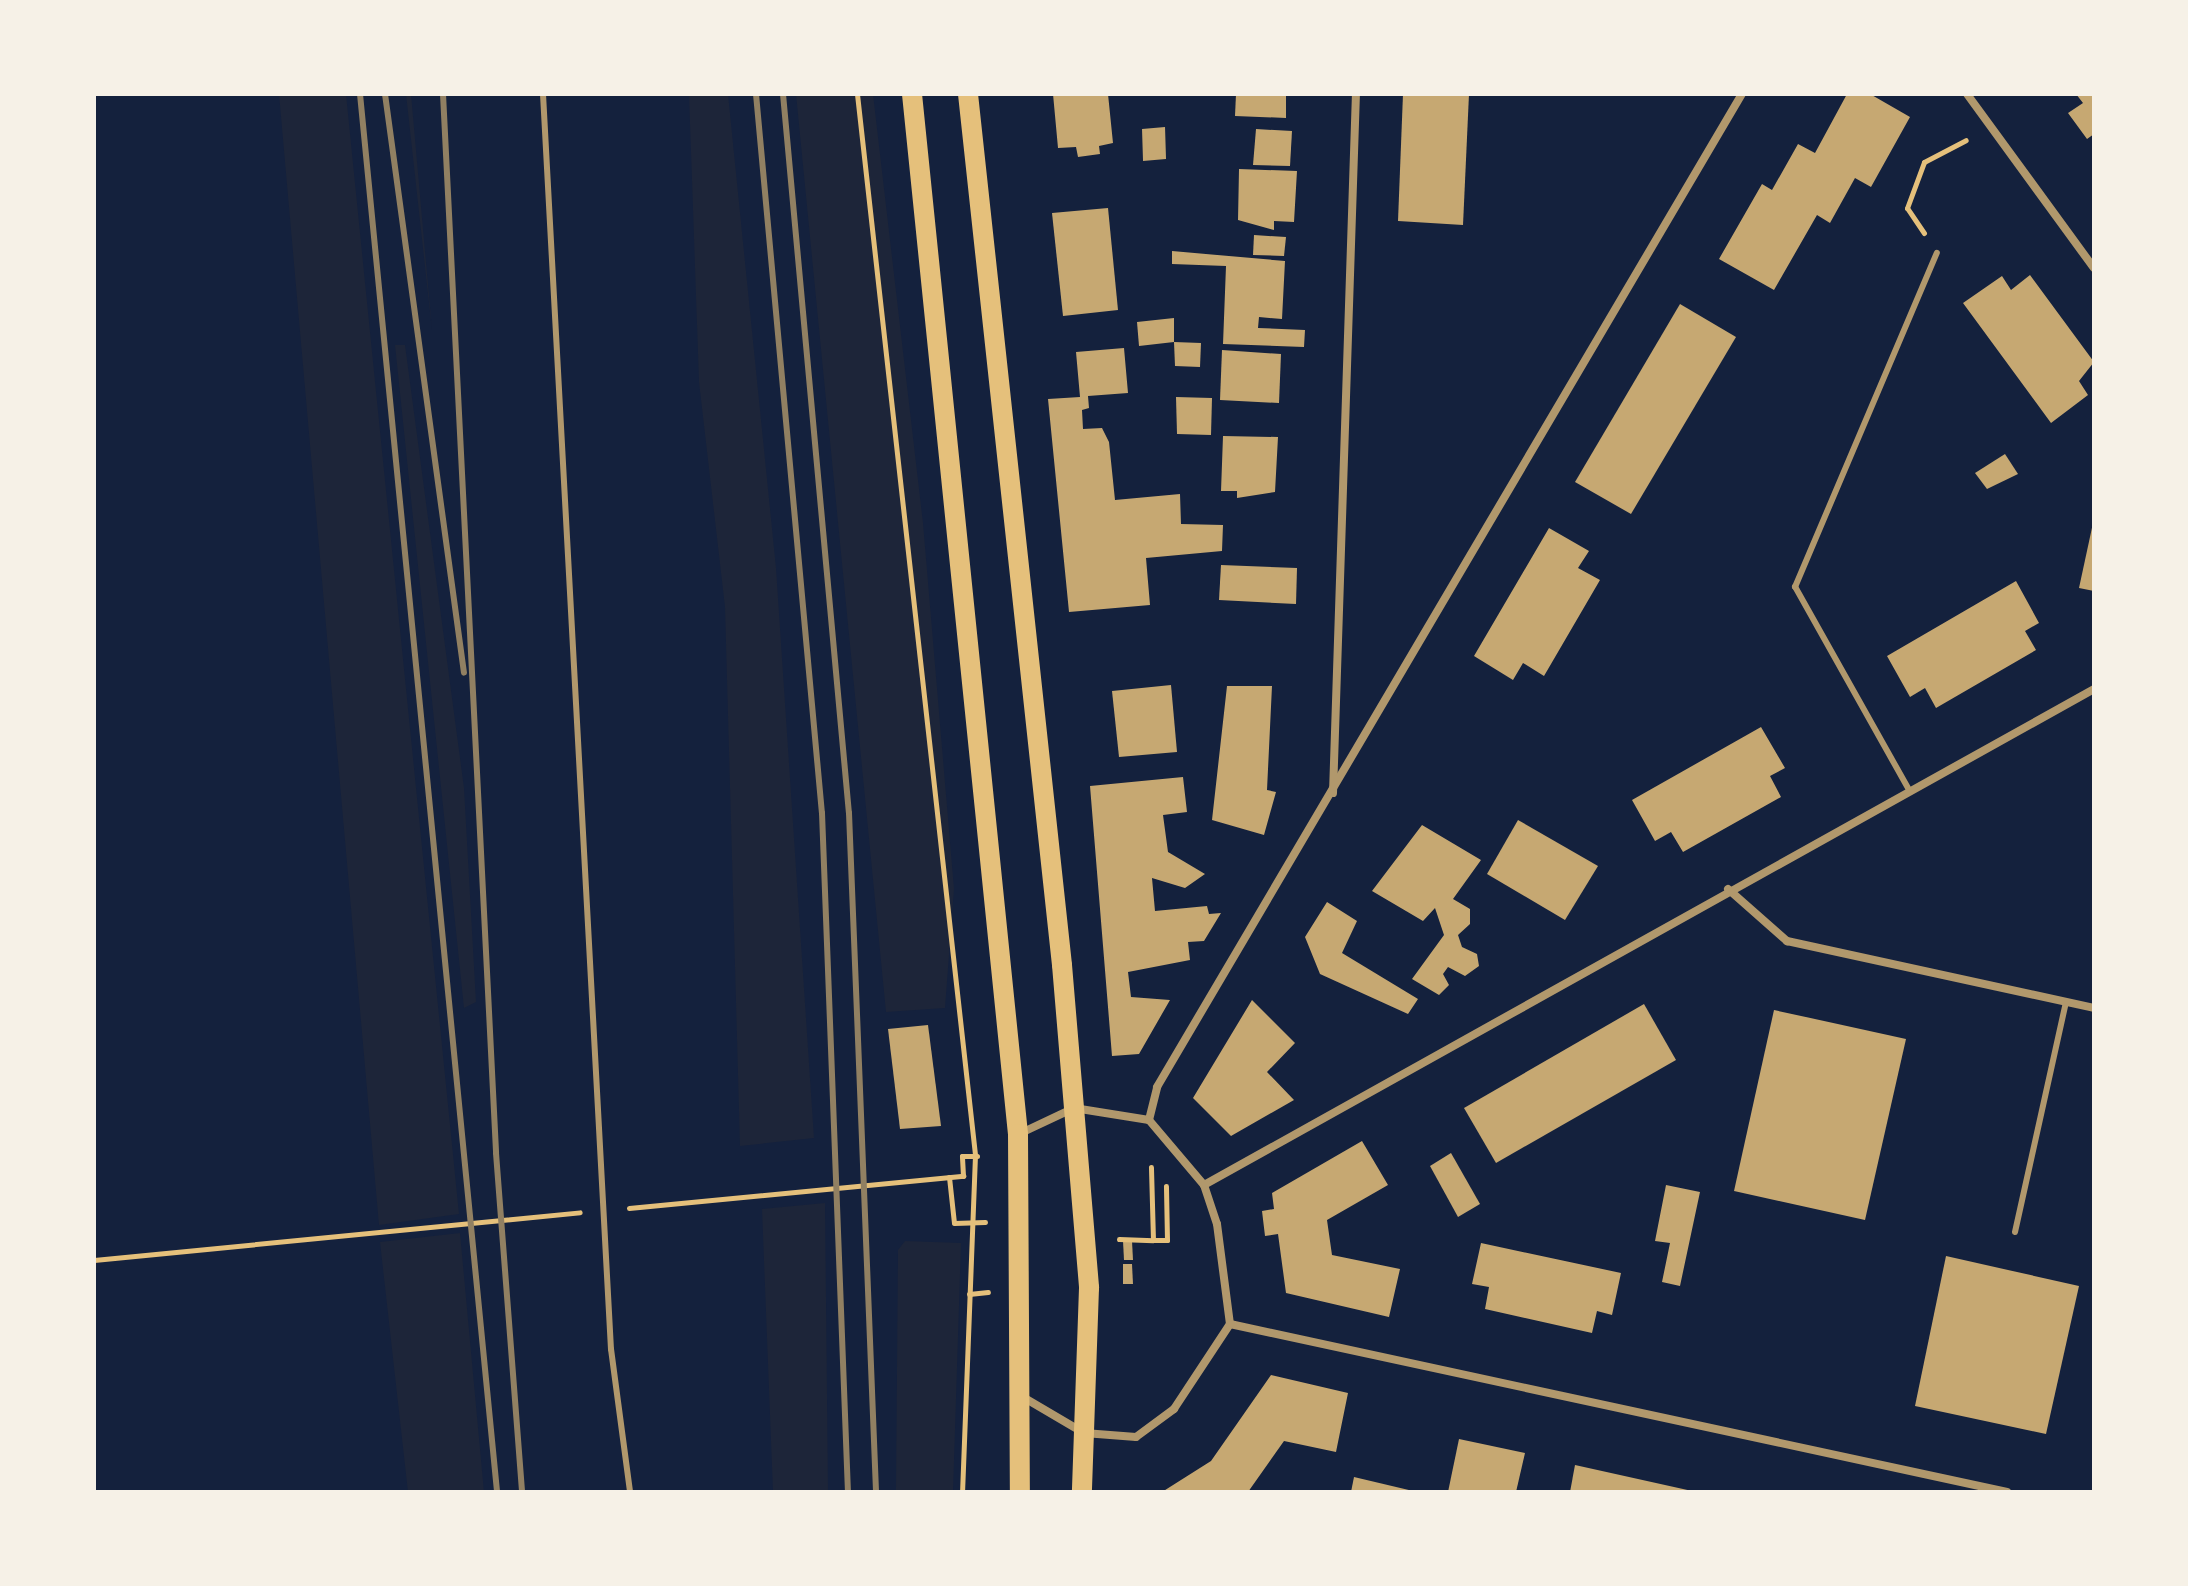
<!DOCTYPE html>
<html>
<head>
<meta charset="utf-8">
<style>
  body { margin:0 }
  #map { position:relative; width:2188px; height:1586px; overflow:hidden; background:#14213d; font-family:"Golos Text",sans-serif }
  div>[style] { position:absolute }
  .green>* { inset:0; background:#1d2539 }
  .building>* { inset:0; background:#c6a872 }
  .path>* { height:5px; margin:-2.5px; padding:0 2.5px; transform-origin:2.5px; border-radius:2.5px; background:#e5c07b }
  .service>* { height:6px; margin:-3px; padding:0 3px; transform-origin:3px; border-radius:3px; background:#b1986c }
  .minor>* { height:8px; margin:-4px; padding:0 4px; transform-origin:4px; border-radius:4px; background:#b1986c }
  .primary>* { height:20px; margin:-10px; padding:0 10px; transform-origin:10px; border-radius:10px; background:#e5c07b }
  .rail>* { height:6px; margin:-3px; padding:0 3px; transform-origin:3px; border-radius:3px; background:#918062 }
  span { translate:-50% -50%; white-space:nowrap; text-align:center; line-height:1.15; -webkit-text-stroke:6px #f6f1e7; paint-order:stroke }
  .frame { position:absolute; inset:0; border:96px solid #f6f1e7; pointer-events:none }
</style>
</head>
<body>
<div id="map">
  <div class="green">
    <div style="clip-path:polygon(279px 94px,346px 94px,459px 1214px,379px 1225px)"></div>
    <div style="clip-path:polygon(406px 94px,411px 94px,432px 330px)"></div>
    <div style="clip-path:polygon(689px 94px,728px 94px,776px 568px,814px 1138px,740px 1146px,725px 607px,699px 382px)"></div>
    <div style="clip-path:polygon(796px 94px,873px 94px,923px 523px,954px 889px,945px 1008px,886px 1012px)"></div>
    <div style="clip-path:polygon(395px 345px,405px 345px,464px 788px,476px 1002px,464px 1008px)"></div>
    <div style="clip-path:polygon(825px 1203px,828px 1492px,773px 1492px,762px 1209px)"></div>
    <div style="clip-path:polygon(460px 1233px,484px 1492px,408px 1492px,380px 1242px)"></div>
    <div style="clip-path:polygon(905px 1241px,961px 1243px,953px 1492px,896px 1492px,898px 1250px)"></div>
  </div>
  <div class="building">
    <div style="clip-path:polygon(1053px 94px,1108px 94px,1113px 143px,1099px 146px,1100px 154px,1078px 157px,1076px 147px,1058px 148px)"></div>
    <div style="clip-path:polygon(1236px 94px,1286px 94px,1286px 118px,1235px 116px)"></div>
    <div style="clip-path:polygon(1403px 94px,1469px 94px,1463px 225px,1398px 221px)"></div>
    <div style="clip-path:polygon(1847px 94px,1870px 94px,1910px 117px,1871px 187px,1855px 178px,1830px 223px,1817px 215px,1774px 290px,1719px 259px,1762px 184px,1772px 190px,1798px 144px,1815px 153px)"></div>
    <div style="clip-path:polygon(2076px 94px,2094px 94px,2094px 134px,2087px 139px,2068px 113px,2083px 103px)"></div>
    <div style="clip-path:polygon(1165px 127px,1166px 159px,1143px 161px,1142px 129px)"></div>
    <div style="clip-path:polygon(1256px 129px,1292px 131px,1290px 166px,1253px 165px)"></div>
    <div style="clip-path:polygon(1239px 169px,1297px 171px,1294px 222px,1274px 221px,1274px 230px,1238px 220px)"></div>
    <div style="clip-path:polygon(1108px 208px,1118px 310px,1063px 316px,1052px 213px)"></div>
    <div style="clip-path:polygon(1254px 235px,1286px 237px,1284px 256px,1253px 255px)"></div>
    <div style="clip-path:polygon(1172px 251px,1285px 261px,1282px 319px,1259px 317px,1258px 328px,1305px 330px,1304px 347px,1223px 344px,1226px 266px,1172px 264px)"></div>
    <div style="clip-path:polygon(2030px 275px,2094px 362px,2079px 381px,2088px 395px,2051px 423px,1963px 303px,2002px 276px,2011px 290px)"></div>
    <div style="clip-path:polygon(1680px 304px,1736px 337px,1631px 514px,1575px 482px)"></div>
    <div style="clip-path:polygon(1174px 318px,1174px 342px,1139px 346px,1137px 322px)"></div>
    <div style="clip-path:polygon(1174px 342px,1201px 343px,1200px 367px,1175px 366px)"></div>
    <div style="clip-path:polygon(1124px 348px,1128px 393px,1088px 396px,1089px 408px,1082px 410px,1083px 429px,1102px 428px,1109px 442px,1115px 500px,1180px 494px,1181px 524px,1223px 525px,1222px 551px,1146px 558px,1150px 605px,1069px 612px,1048px 399px,1080px 397px,1076px 352px)"></div>
    <div style="clip-path:polygon(1222px 350px,1281px 354px,1279px 403px,1220px 400px)"></div>
    <div style="clip-path:polygon(1176px 397px,1212px 398px,1211px 435px,1177px 434px)"></div>
    <div style="clip-path:polygon(1223px 436px,1278px 437px,1275px 492px,1237px 498px,1237px 491px,1221px 491px)"></div>
    <div style="clip-path:polygon(2005px 454px,2018px 474px,1987px 489px,1975px 473px)"></div>
    <div style="clip-path:polygon(2093px 523px,2094px 523px,2094px 591px,2079px 588px)"></div>
    <div style="clip-path:polygon(1549px 528px,1589px 551px,1578px 568px,1600px 580px,1544px 676px,1523px 663px,1513px 680px,1474px 656px)"></div>
    <div style="clip-path:polygon(1221px 565px,1297px 568px,1296px 604px,1219px 600px)"></div>
    <div style="clip-path:polygon(2016px 581px,2039px 623px,2025px 631px,2036px 650px,1936px 708px,1925px 688px,1910px 697px,1887px 656px)"></div>
    <div style="clip-path:polygon(1171px 685px,1177px 752px,1119px 757px,1112px 691px)"></div>
    <div style="clip-path:polygon(1227px 686px,1272px 686px,1267px 790px,1276px 792px,1264px 835px,1212px 820px)"></div>
    <div style="clip-path:polygon(1761px 727px,1785px 768px,1770px 776px,1781px 797px,1683px 852px,1671px 832px,1655px 841px,1632px 800px)"></div>
    <div style="clip-path:polygon(1183px 777px,1187px 812px,1163px 815px,1168px 852px,1205px 874px,1185px 888px,1152px 878px,1155px 911px,1207px 906px,1209px 914px,1221px 913px,1204px 941px,1188px 942px,1190px 960px,1128px 972px,1131px 997px,1170px 1000px,1139px 1054px,1112px 1056px,1090px 786px)"></div>
    <div style="clip-path:polygon(1518px 820px,1598px 866px,1565px 920px,1487px 874px)"></div>
    <div style="clip-path:polygon(1422px 825px,1481px 860px,1453px 899px,1470px 909px,1470px 924px,1458px 935px,1462px 947px,1477px 954px,1479px 966px,1465px 976px,1448px 967px,1443px 974px,1449px 985px,1439px 995px,1412px 979px,1444px 935px,1435px 908px,1423px 921px,1372px 891px)"></div>
    <div style="clip-path:polygon(1327px 902px,1357px 921px,1342px 953px,1418px 999px,1408px 1014px,1320px 974px,1305px 937px)"></div>
    <div style="clip-path:polygon(1252px 1000px,1295px 1043px,1267px 1072px,1294px 1100px,1231px 1136px,1193px 1098px)"></div>
    <div style="clip-path:polygon(1644px 1004px,1676px 1060px,1496px 1163px,1464px 1108px)"></div>
    <div style="clip-path:polygon(1774px 1010px,1906px 1039px,1865px 1220px,1734px 1191px)"></div>
    <div style="clip-path:polygon(928px 1025px,941px 1126px,900px 1129px,888px 1029px)"></div>
    <div style="clip-path:polygon(1362px 1141px,1388px 1185px,1327px 1220px,1332px 1255px,1400px 1269px,1389px 1317px,1286px 1293px,1278px 1234px,1265px 1236px,1262px 1211px,1274px 1209px,1272px 1193px)"></div>
    <div style="clip-path:polygon(1451px 1153px,1480px 1204px,1458px 1217px,1430px 1166px)"></div>
    <div style="clip-path:polygon(1666px 1185px,1700px 1192px,1680px 1286px,1662px 1282px,1670px 1243px,1655px 1241px)"></div>
    <div style="clip-path:polygon(1123px 1241px,1132px 1241px,1133px 1260px,1124px 1260px)"></div>
    <div style="clip-path:polygon(1481px 1243px,1621px 1273px,1612px 1315px,1597px 1311px,1592px 1333px,1485px 1309px,1489px 1287px,1472px 1284px)"></div>
    <div style="clip-path:polygon(1946px 1256px,2079px 1286px,2046px 1434px,1915px 1406px)"></div>
    <div style="clip-path:polygon(1123px 1264px,1132px 1264px,1133px 1284px,1123px 1284px)"></div>
    <div style="clip-path:polygon(1271px 1375px,1348px 1393px,1336px 1452px,1284px 1441px,1248px 1492px,1162px 1492px,1211px 1461px)"></div>
    <div style="clip-path:polygon(1459px 1439px,1525px 1453px,1516px 1492px,1448px 1492px)"></div>
    <div style="clip-path:polygon(1575px 1465px,1692px 1491px,1692px 1492px,1570px 1492px)"></div>
    <div style="clip-path:polygon(1354px 1477px,1413px 1491px,1413px 1492px,1351px 1492px)"></div>
  </div>
  <div class="path">
    <div style="left:857px;top:94px;width:1068px;rotate:83.65deg"></div>
    <div style="left:975px;top:1155px;width:337px;rotate:92.2deg"></div>
    <div style="left:1924px;top:233px;width:30px;rotate:-124deg"></div>
    <div style="left:1907px;top:208px;width:49px;rotate:-69.7deg"></div>
    <div style="left:1924px;top:162px;width:47px;rotate:-27.6deg"></div>
    <div style="left:949px;top:1177px;width:46px;rotate:83.8deg"></div>
    <div style="left:954px;top:1223px;width:31px;rotate:-2deg"></div>
    <div style="left:629px;top:1208px;width:336px;rotate:-5.5deg"></div>
    <div style="left:963px;top:1176px;width:20px;rotate:-93deg"></div>
    <div style="left:962px;top:1156px;width:15px"></div>
    <div style="left:1119px;top:1239px;width:34px;rotate:2deg"></div>
    <div style="left:1153px;top:1240px;width:73px;rotate:-91.6deg"></div>
    <div style="left:1153px;top:1240px;width:14px"></div>
    <div style="left:1167px;top:1240px;width:54px;rotate:-91.1deg"></div>
    <div style="left:94px;top:1260px;width:488px;rotate:-5.6deg"></div>
    <div style="left:969px;top:1294px;width:19px;rotate:-6deg"></div>
  </div>
  <div class="service">
    <div style="left:543px;top:94px;width:1257px;rotate:86.9deg"></div>
    <div style="left:611px;top:1349px;width:144px;rotate:82.4deg"></div>
    <div style="left:1908px;top:788px;width:231px;rotate:-119.3deg"></div>
    <div style="left:1795px;top:587px;width:363px;rotate:-67deg"></div>
    <div style="left:2015px;top:1232px;width:236px;rotate:-77.5deg"></div>
  </div>
  <div class="minor">
    <div style="left:1967px;top:94px;width:215px;rotate:53.9deg"></div>
    <div style="left:1333px;top:793px;width:699px;rotate:-88.12deg"></div>
    <div style="left:1728px;top:889px;width:79px;rotate:41.4deg"></div>
    <div style="left:1787px;top:941px;width:314px;rotate:12.3deg"></div>
    <div style="left:1149px;top:1120px;width:34px;rotate:-76deg"></div>
    <div style="left:1157px;top:1087px;width:1153px;rotate:-59.5deg"></div>
    <div style="left:1021px;top:1133px;width:59px;rotate:-25.3deg"></div>
    <div style="left:1074px;top:1108px;width:76px;rotate:9.1deg"></div>
    <div style="left:1149px;top:1120px;width:85px;rotate:49.8deg"></div>
    <div style="left:1204px;top:1185px;width:41px;rotate:71.6deg"></div>
    <div style="left:1217px;top:1224px;width:101px;rotate:82.6deg"></div>
    <div style="left:1230px;top:1324px;width:102px;rotate:123.4deg"></div>
    <div style="left:1174px;top:1409px;width:47px;rotate:143.6deg"></div>
    <div style="left:1136px;top:1437px;width:52px;rotate:-175.6deg"></div>
    <div style="left:1084px;top:1433px;width:71px;rotate:-149.5deg"></div>
    <div style="left:1204px;top:1185px;width:1019px;rotate:-29.13deg"></div>
    <div style="left:1230px;top:1324px;width:795px;rotate:12.2deg"></div>
  </div>
  <div class="primary">
    <div style="left:912px;top:94px;width:1045px;rotate:84.18deg"></div>
    <div style="left:1018px;top:1134px;width:358px;rotate:89.7deg"></div>
    <div style="left:968px;top:94px;width:876px;rotate:83.84deg"></div>
    <div style="left:1062px;top:965px;width:324px;rotate:85.2deg"></div>
    <div style="left:1089px;top:1288px;width:204px;rotate:92deg"></div>
  </div>
  <div class="rail">
    <div style="left:360px;top:94px;width:1405px;rotate:84.4deg"></div>
    <div style="left:385px;top:94px;width:584px;rotate:82.23deg"></div>
    <div style="left:443px;top:94px;width:1060px;rotate:87.13deg"></div>
    <div style="left:496px;top:1153px;width:340px;rotate:85.6deg"></div>
    <div style="left:756px;top:94px;width:722px;rotate:84.76deg"></div>
    <div style="left:822px;top:813px;width:679px;rotate:87.81deg"></div>
    <div style="left:783px;top:94px;width:722px;rotate:84.76deg"></div>
    <div style="left:849px;top:813px;width:680px;rotate:87.72deg"></div>
  </div>
  <div class="frame"></div>
</div>
</body>
</html>
